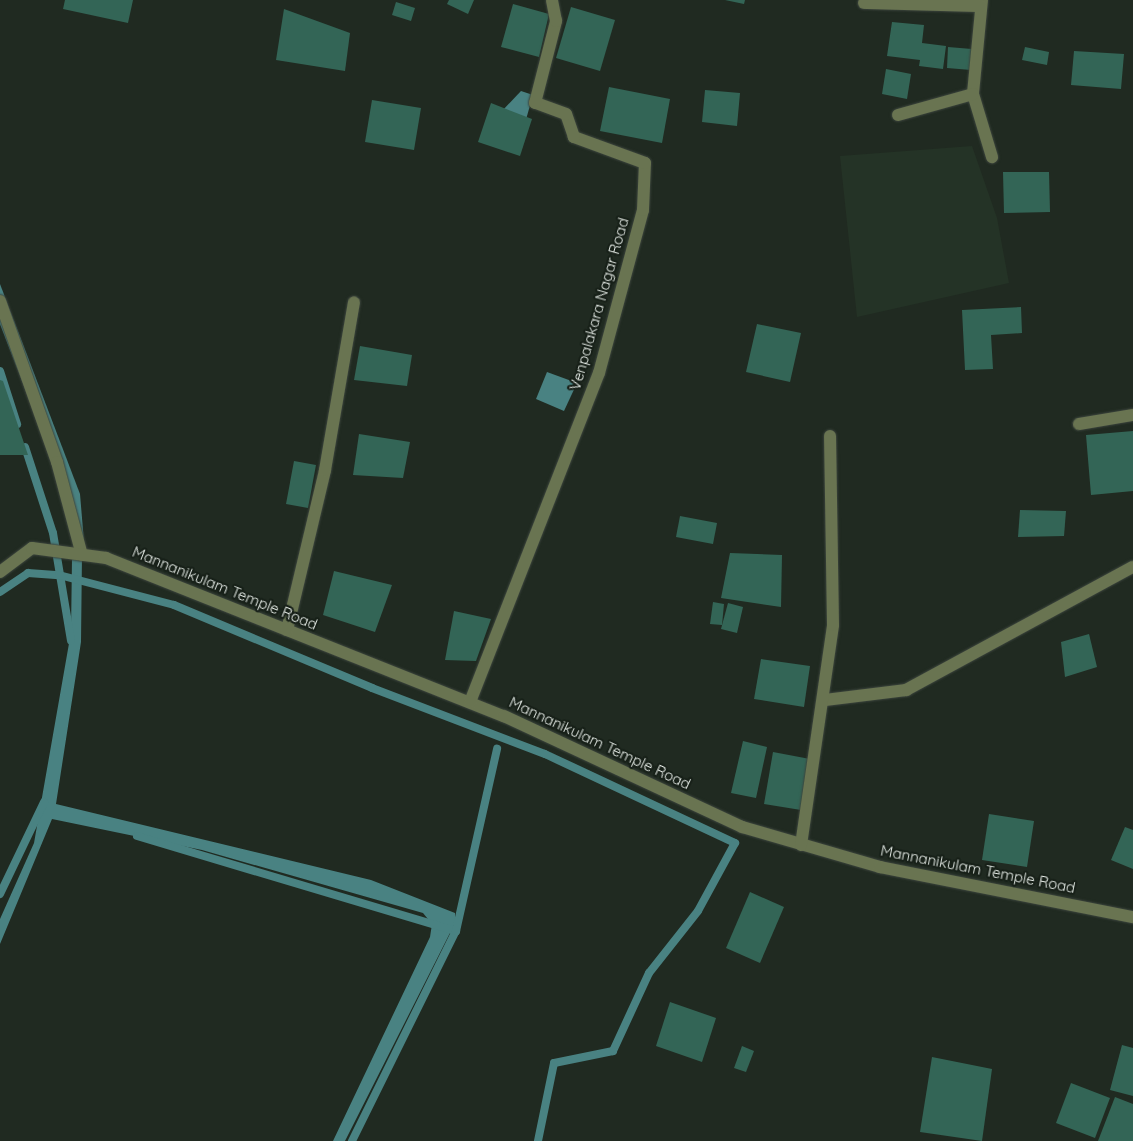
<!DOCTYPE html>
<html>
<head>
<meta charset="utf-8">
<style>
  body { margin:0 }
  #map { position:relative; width:1133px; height:1141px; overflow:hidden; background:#202a21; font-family:Quicksand,sans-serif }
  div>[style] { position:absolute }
  .built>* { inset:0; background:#243326 }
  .water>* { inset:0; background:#498282 }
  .stream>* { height:8px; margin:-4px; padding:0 4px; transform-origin:4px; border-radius:4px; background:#498282 }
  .building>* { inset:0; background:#336556 }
  .roads { filter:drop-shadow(0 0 1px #3c453d) drop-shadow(0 0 1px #3c453d) }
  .minor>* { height:12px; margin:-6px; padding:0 6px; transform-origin:6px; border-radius:6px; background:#697451 }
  span { translate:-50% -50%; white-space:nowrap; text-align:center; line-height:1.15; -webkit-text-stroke:4.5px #172018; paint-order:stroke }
  .street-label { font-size:15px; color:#e7ede8 }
</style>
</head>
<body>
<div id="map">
  <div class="built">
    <div style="clip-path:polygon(972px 146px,997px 218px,1009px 283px,857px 317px,840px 156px)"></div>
  </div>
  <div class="water">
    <div style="clip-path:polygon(521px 91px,533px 95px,525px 123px,501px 112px)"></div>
    <div style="clip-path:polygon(0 284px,80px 494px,84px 542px,0 324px)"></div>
    <div style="clip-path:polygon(547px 372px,577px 383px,564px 411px,536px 399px)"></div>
    <div style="clip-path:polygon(82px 555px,81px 642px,56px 804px,371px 880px,455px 913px,455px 923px,345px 1141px,333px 1141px,430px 937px,432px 924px,423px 913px,202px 850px,52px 819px,0 944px,0 919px,34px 843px,71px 632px,72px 558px)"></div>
  </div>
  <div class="stream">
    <div style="left:0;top:371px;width:56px;rotate:72.2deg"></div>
    <div style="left:25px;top:447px;width:90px;rotate:72deg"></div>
    <div style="left:53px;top:533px;width:109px;rotate:80.5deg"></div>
    <div style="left:0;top:592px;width:34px;rotate:-34deg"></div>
    <div style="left:28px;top:573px;width:31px;rotate:4deg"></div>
    <div style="left:59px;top:575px;width:119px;rotate:14.6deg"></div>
    <div style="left:174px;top:605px;width:215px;rotate:22.7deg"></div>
    <div style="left:372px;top:688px;width:185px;rotate:20.9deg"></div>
    <div style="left:545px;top:754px;width:210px;rotate:25.1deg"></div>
    <div style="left:735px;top:843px;width:77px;rotate:118.6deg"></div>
    <div style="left:698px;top:911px;width:79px;rotate:128.3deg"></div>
    <div style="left:649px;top:973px;width:86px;rotate:114.8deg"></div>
    <div style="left:613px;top:1051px;width:60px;rotate:168.5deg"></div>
    <div style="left:554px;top:1063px;width:80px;rotate:101.6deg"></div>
    <div style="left:137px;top:836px;width:333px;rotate:16.6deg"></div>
    <div style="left:0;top:894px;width:102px;rotate:-64.4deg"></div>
    <div style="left:352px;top:1141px;width:234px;rotate:-63.7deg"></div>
    <div style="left:456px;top:931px;width:187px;rotate:-77.3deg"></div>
  </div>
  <div class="building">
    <div style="clip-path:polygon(65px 0,133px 0,128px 23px,63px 9px)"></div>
    <div style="clip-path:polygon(449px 0,474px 0,468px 14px,447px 4px)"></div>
    <div style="clip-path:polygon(725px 0,745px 0,744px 4px)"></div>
    <div style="clip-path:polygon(396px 2px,415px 8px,411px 21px,392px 15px)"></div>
    <div style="clip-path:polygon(513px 4px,549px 14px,539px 57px,501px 47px)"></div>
    <div style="clip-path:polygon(571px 7px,615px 20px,600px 71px,556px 58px)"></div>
    <div style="clip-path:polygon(284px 9px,350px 33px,345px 71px,276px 60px)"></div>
    <div style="clip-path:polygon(892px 22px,924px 25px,922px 43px,946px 46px,943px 69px,919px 66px,920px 60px,887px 56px)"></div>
    <div style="clip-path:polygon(948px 47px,972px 49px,971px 70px,947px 68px)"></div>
    <div style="clip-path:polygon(1025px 47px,1049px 52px,1047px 65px,1022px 60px)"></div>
    <div style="clip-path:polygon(1074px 51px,1124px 54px,1121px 89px,1071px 85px)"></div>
    <div style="clip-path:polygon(886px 69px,911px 74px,907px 99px,882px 94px)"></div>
    <div style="clip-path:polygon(609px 87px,670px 99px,662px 143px,600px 131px)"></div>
    <div style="clip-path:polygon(705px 90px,740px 93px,737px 126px,702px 122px)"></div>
    <div style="clip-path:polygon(372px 100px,421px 108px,414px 150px,365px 142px)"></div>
    <div style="clip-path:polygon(491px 103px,532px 119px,520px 156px,478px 142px)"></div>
    <div style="clip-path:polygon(1003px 172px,1049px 172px,1050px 212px,1004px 213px)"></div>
    <div style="clip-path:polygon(1021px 307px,1022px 333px,991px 335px,993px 369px,965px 370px,962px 310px)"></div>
    <div style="clip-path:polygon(757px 324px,801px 333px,790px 382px,746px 372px)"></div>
    <div style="clip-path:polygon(360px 346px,412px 355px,407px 386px,354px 380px)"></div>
    <div style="clip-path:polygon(0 380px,3px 381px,28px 455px,0 455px)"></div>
    <div style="clip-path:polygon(1133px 431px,1133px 491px,1091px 495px,1086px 435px)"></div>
    <div style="clip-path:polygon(359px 434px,410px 442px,403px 478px,353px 475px)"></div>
    <div style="clip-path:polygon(294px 461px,316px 465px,308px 508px,286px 504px)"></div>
    <div style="clip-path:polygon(1020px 510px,1066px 511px,1064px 536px,1018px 537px)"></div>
    <div style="clip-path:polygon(680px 516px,717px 523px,713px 544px,676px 537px)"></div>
    <div style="clip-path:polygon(730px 553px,782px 555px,781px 607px,721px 598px)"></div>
    <div style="clip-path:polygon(334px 571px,392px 585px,375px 632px,323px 615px)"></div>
    <div style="clip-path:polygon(713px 602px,724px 604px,722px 625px,710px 624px)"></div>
    <div style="clip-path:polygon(728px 603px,743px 607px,737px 633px,721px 629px)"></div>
    <div style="clip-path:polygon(454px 611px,491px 619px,476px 661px,445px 660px)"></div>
    <div style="clip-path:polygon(1089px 634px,1097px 667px,1065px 677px,1061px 642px)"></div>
    <div style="clip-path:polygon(761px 659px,810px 666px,804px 707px,754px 699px)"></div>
    <div style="clip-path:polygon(743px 741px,767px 747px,756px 798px,731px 793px)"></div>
    <div style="clip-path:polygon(773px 752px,810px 759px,801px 810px,764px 804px)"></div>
    <div style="clip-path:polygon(989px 814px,1034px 821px,1027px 867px,982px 860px)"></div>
    <div style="clip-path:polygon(1125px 827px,1133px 830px,1133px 869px,1111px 860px)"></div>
    <div style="clip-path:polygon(750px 892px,784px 907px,760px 963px,726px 948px)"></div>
    <div style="clip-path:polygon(670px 1002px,716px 1018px,702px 1062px,656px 1046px)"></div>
    <div style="clip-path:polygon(1122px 1045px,1133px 1048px,1133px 1096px,1110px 1090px)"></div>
    <div style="clip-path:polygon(742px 1046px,754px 1051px,746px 1072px,734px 1068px)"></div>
    <div style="clip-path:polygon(932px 1057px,992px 1069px,982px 1141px,920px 1132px)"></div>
    <div style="clip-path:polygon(1071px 1083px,1110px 1098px,1095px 1138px,1056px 1123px)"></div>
    <div style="clip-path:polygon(1115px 1097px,1133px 1104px,1133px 1141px,1098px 1141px)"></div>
  </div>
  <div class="roads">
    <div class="minor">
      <div style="left:982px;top:0;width:94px;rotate:95.5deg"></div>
      <div style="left:973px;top:94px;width:66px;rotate:73.2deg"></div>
      <div style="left:864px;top:3px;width:117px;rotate:1.5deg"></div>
      <div style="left:898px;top:115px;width:78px;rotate:-15.6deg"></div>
      <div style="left:0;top:301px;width:171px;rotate:70.5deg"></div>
      <div style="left:57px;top:462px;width:96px;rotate:75deg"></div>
      <div style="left:1079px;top:424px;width:55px;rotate:-9.5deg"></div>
      <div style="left:0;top:572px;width:40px;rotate:-37deg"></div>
      <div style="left:32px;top:548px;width:75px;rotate:7.7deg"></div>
      <div style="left:106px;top:558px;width:428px;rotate:21.7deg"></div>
      <div style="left:504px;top:716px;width:263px;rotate:25deg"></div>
      <div style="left:742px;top:827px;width:144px;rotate:16.2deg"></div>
      <div style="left:880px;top:867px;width:258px;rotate:11.2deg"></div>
      <div style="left:287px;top:630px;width:164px;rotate:-76.6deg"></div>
      <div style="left:325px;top:470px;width:170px;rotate:-80.2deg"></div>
      <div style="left:825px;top:700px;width:82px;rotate:-7deg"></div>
      <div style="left:906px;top:690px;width:258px;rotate:-28.5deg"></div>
      <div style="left:470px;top:702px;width:353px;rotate:-68.6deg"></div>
      <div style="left:599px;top:373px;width:169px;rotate:-74.9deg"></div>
      <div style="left:643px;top:210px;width:47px;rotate:-87.6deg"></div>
      <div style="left:645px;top:163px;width:76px;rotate:-159.9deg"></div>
      <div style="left:574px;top:137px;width:24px;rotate:-109deg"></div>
      <div style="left:566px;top:114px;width:33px;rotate:-160deg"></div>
      <div style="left:535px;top:103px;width:85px;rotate:-75.6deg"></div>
      <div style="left:556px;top:21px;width:21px;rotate:-101deg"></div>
      <div style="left:801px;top:845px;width:222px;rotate:-81.7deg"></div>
      <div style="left:833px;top:625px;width:189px;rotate:-90.9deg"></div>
    </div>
  </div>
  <div class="street-label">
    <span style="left:599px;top:304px;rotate:-74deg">Venpalakara Nagar Road</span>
    <span style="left:225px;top:588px;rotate:22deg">Mannanikulam Temple Road</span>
    <span style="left:600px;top:743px;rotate:25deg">Mannanikulam Temple Road</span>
    <span style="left:978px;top:869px;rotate:11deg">Mannanikulam Temple Road</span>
  </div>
</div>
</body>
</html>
